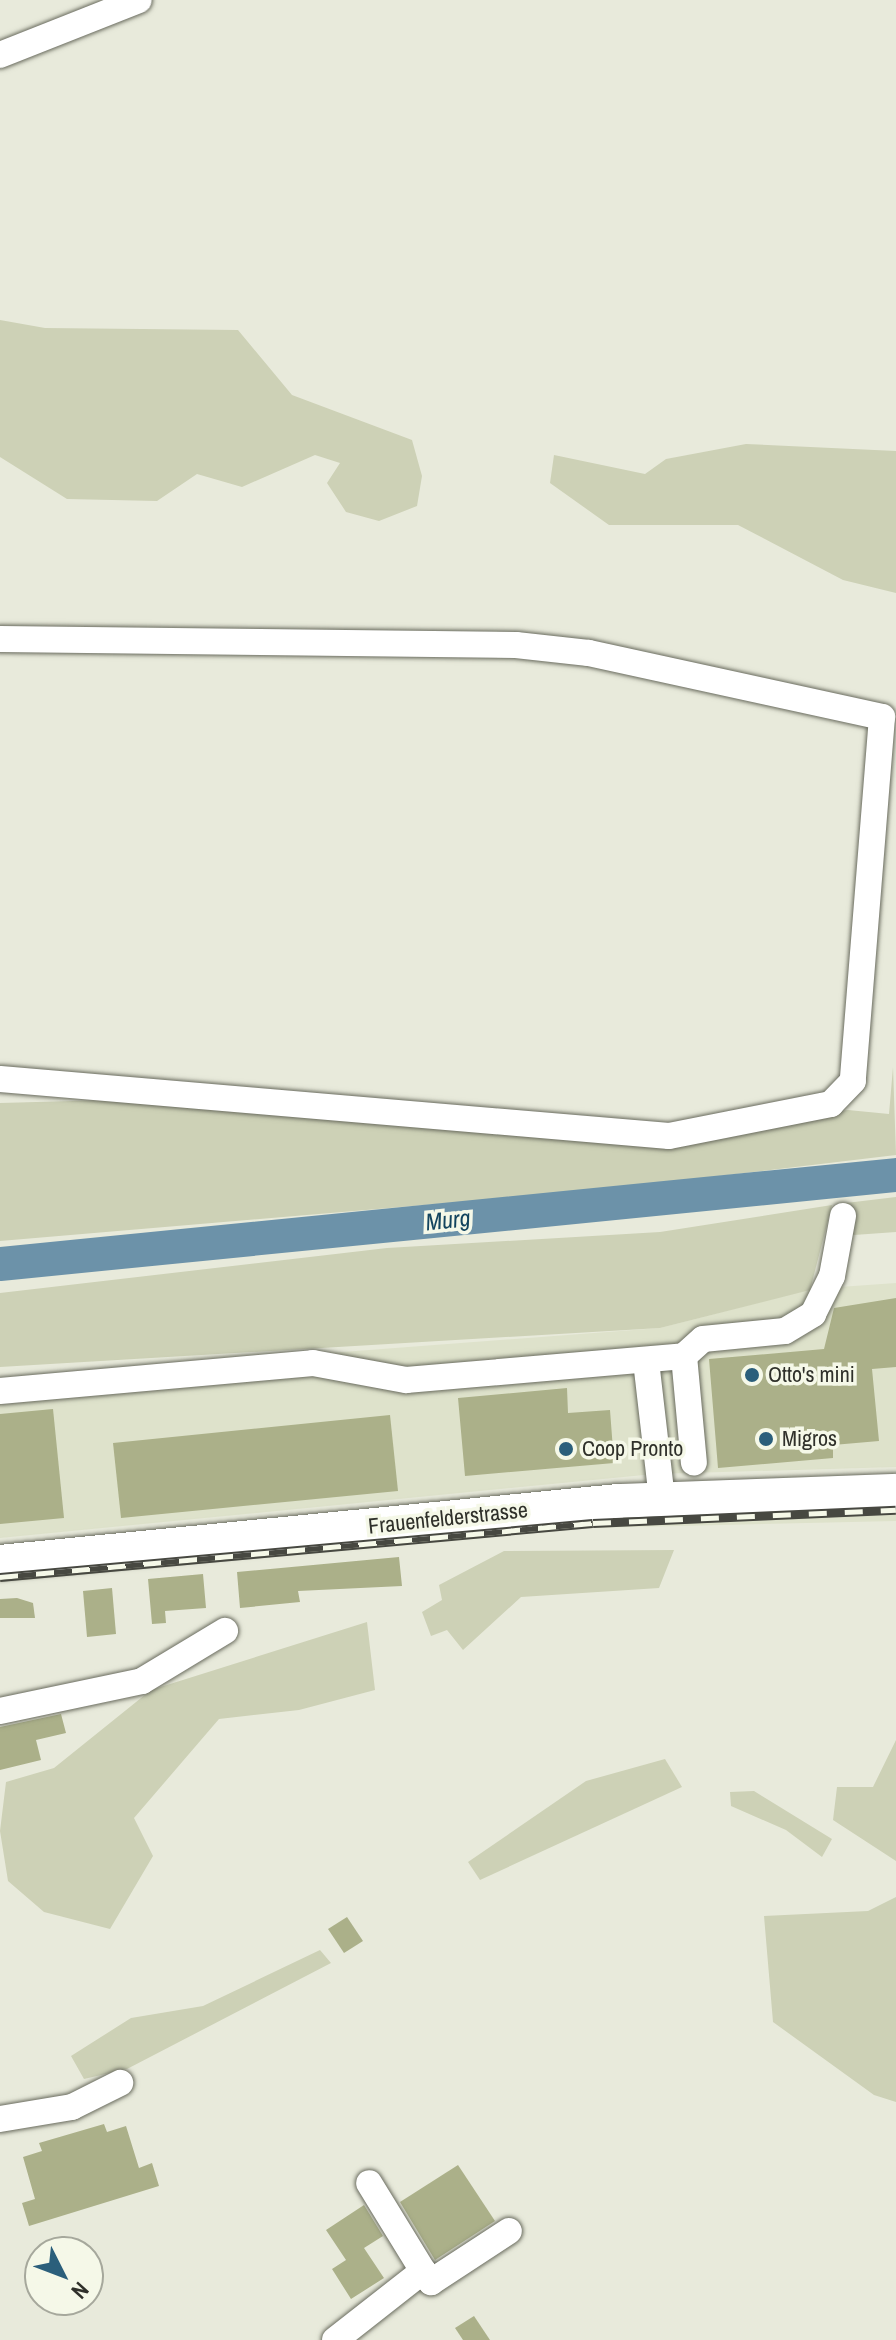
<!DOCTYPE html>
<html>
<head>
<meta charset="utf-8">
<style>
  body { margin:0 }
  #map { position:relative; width:896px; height:2340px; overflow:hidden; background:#e8eadb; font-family:"Archivo Narrow",sans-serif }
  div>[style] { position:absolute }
  .built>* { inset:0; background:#dee2cb }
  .green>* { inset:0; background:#cdd1b6 }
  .river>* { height:34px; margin:-17px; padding:0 17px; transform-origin:17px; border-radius:17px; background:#6c92a9 }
  .building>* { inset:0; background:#abb089 }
  .roads { filter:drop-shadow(0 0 2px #696b5e) drop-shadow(0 0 2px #696b5e) }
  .minor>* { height:26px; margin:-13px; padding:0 13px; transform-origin:13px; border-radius:13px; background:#fff }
  .major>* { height:34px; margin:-17px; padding:0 17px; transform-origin:17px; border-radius:17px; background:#fff }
  .rail>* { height:9px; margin-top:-4.5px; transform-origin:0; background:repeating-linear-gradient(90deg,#f5f8e8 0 18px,#474841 0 36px); box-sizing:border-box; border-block:2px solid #474841 }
  .dots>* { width:22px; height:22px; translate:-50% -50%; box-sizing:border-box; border:4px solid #f5f8e8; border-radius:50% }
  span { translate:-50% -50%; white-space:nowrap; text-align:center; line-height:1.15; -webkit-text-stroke:7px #f5f8e8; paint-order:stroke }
  .poi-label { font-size:22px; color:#2f302a }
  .left { translate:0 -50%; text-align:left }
  .street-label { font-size:22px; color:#2f302a }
  .water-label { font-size:24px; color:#13445e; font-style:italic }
  .north { position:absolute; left:24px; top:2236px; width:80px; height:80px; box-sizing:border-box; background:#f5f8e8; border:2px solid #a6a89c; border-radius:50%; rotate:132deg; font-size:22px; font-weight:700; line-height:32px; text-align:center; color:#2f302a }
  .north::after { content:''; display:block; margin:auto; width:28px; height:36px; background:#2b5f7b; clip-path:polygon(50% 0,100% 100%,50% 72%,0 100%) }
</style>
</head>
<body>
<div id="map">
  <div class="built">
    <div style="clip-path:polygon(896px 1283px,896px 1467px,654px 1474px,0 1538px,0 1378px,660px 1328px,811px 1289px)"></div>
    <div style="clip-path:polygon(896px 1503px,896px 1521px,590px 1528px,0 1582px,0 1571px,649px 1513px)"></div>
  </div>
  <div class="green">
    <div style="clip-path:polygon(0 320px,45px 328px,238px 330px,292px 395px,412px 440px,422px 476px,417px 506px,379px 521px,346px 512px,327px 483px,340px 463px,315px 455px,242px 487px,197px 474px,157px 501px,67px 499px,0 457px)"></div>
    <div style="clip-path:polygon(746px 444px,896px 451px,896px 593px,843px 580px,738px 525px,609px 525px,550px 483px,554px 455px,645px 474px,666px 459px)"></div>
    <div style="clip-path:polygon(893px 1067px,896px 1155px,601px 1190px,0 1241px,0 1103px,219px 1097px,615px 1140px,848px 1110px,889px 1114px)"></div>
    <div style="clip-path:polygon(896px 1197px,896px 1232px,840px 1236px,846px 1203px)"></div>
    <div style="clip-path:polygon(832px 1205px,810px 1290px,660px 1328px,0 1367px,0 1293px,387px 1248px,660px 1232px)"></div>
    <div style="clip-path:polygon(674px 1550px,659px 1588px,521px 1597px,463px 1650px,447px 1630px,431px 1636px,422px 1612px,442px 1600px,439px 1585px,504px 1551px)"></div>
    <div style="clip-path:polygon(367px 1622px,375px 1690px,299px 1710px,219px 1719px,134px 1818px,153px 1856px,110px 1929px,44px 1912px,8px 1881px,0 1831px,6px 1782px,54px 1768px,151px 1690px)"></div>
    <div style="clip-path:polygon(896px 1740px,896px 1861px,833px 1820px,837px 1787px,873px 1787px)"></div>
    <div style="clip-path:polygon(665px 1759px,682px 1787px,480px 1880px,468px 1862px,586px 1781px)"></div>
    <div style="clip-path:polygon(754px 1791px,832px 1839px,822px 1857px,786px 1830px,731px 1806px,730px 1792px)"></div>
    <div style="clip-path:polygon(896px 1897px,896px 2102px,874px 2095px,773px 2022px,764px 1916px,868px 1911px)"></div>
    <div style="clip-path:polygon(320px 1950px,331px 1963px,127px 2069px,84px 2079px,71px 2056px,131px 2018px,203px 2006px)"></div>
  </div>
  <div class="river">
    <div style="left:0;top:1264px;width:900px;rotate:-5.67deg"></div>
  </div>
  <div class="building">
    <div style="clip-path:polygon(896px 1298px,896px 1367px,872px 1369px,879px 1441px,833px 1445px,833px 1458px,718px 1468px,709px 1359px,824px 1349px,834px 1308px)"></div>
    <div style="clip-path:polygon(567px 1388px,568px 1413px,610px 1410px,614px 1463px,465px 1476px,458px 1398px)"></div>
    <div style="clip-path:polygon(53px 1409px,64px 1518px,0 1524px,0 1414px)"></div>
    <div style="clip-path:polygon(390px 1415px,398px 1491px,121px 1518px,113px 1443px)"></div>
    <div style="clip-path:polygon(399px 1557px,402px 1586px,298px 1591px,300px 1602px,240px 1608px,237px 1572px)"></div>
    <div style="clip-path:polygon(203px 1574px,206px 1608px,165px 1611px,166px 1623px,152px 1624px,148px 1579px)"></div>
    <div style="clip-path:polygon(112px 1588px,116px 1634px,87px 1637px,83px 1591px)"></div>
    <div style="clip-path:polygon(17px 1598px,33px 1603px,35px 1618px,0 1618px,0 1599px)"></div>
    <div style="clip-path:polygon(61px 1714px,66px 1733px,36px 1740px,41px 1760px,0 1770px,0 1727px)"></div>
    <div style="clip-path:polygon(347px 1917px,363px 1941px,344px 1953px,328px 1929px)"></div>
    <div style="clip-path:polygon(104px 2124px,107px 2132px,126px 2126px,139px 2168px,152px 2163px,159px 2186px,29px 2226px,22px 2203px,35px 2199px,23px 2157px,42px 2151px,39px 2143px)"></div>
    <div style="clip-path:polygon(458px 2165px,495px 2221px,435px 2260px,400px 2202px)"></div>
    <div style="clip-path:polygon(364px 2205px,383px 2236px,364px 2248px,384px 2278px,351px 2299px,332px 2269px,346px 2260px,326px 2230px)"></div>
    <div style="clip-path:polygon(474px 2316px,490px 2340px,463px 2340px,455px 2328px)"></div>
  </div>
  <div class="roads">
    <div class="minor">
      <div style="left:0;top:55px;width:149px;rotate:-21.6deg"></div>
      <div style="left:0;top:639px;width:516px;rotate:0.67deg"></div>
      <div style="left:516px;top:645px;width:73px;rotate:6.3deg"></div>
      <div style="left:589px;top:653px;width:300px;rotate:12.3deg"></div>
      <div style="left:882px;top:717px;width:365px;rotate:94.6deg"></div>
      <div style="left:853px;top:1081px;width:32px;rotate:134deg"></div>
      <div style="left:831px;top:1104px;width:165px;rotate:168.8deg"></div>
      <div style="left:669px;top:1136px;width:671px;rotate:-175.13deg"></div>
      <div style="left:684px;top:1356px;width:107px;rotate:84.7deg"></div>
      <div style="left:646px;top:1361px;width:139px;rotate:83.4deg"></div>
      <div style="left:0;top:1391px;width:314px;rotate:-5.1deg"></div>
      <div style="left:313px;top:1363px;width:95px;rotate:10.4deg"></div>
      <div style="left:406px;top:1380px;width:279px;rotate:-4.9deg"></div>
      <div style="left:684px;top:1356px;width:25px;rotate:-42deg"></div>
      <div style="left:703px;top:1339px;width:82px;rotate:-5.6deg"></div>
      <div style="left:785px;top:1331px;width:33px;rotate:-31deg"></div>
      <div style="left:813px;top:1314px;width:42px;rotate:-63.4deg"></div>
      <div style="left:832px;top:1276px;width:61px;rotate:-79.6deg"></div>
      <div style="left:0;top:1711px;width:145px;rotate:-11.9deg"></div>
      <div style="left:142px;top:1681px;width:97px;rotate:-31.1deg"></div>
      <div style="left:0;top:2119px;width:73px;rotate:-9.5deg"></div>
      <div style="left:72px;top:2107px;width:54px;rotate:-26.6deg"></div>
      <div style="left:423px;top:2271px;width:14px;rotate:54deg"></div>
      <div style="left:431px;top:2282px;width:93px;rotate:-33.2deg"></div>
      <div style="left:335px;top:2340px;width:112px;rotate:-38.1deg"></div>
      <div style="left:423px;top:2271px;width:103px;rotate:-121.5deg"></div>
    </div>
    <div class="major">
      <div style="left:0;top:1562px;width:621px;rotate:-5.64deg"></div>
      <div style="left:618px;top:1501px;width:278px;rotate:-2.1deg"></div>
    </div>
  </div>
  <div class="rail">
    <div style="left:0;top:1577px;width:595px;rotate:-5.2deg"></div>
    <div style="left:593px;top:1523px;width:303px;rotate:-2.5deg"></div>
  </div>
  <div class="dots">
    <div style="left:752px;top:1375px;background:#2b5f7b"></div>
    <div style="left:766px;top:1439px;background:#2b5f7b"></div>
    <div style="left:566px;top:1449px;background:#2b5f7b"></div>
  </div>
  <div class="poi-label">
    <span class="left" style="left:768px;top:1375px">Otto's mini</span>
    <span class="left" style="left:782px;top:1439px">Migros</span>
    <span class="left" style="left:582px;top:1449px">Coop Pronto</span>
  </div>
  <div class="street-label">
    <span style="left:448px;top:1518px;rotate:-6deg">Frauenfelderstrasse</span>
  </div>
  <div class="water-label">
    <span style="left:448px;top:1220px;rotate:-6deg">Murg</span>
  </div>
  <div class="north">N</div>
</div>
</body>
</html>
